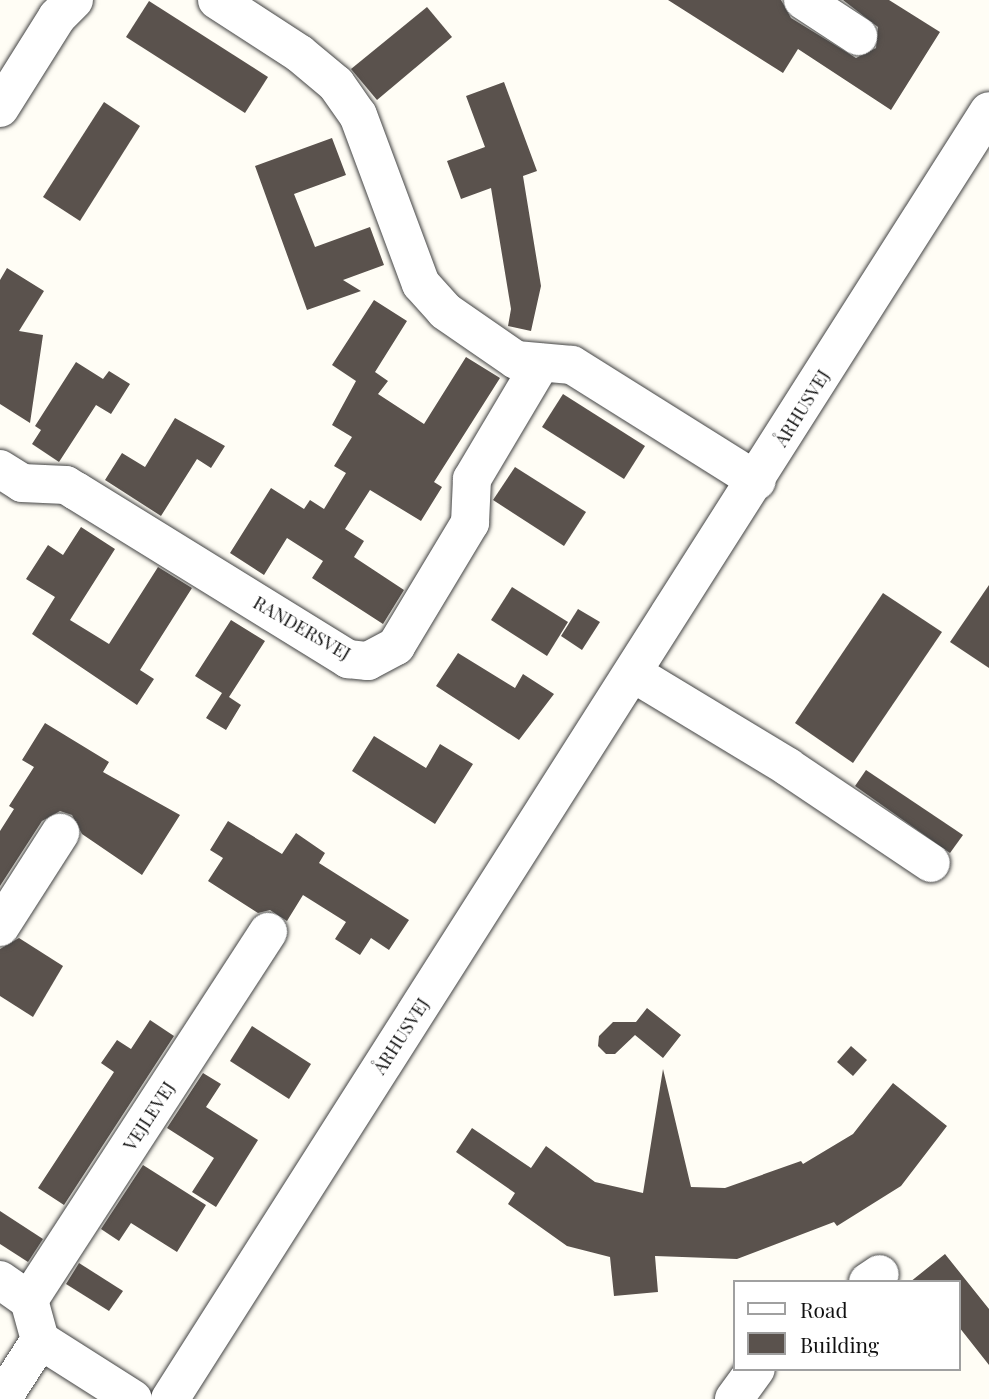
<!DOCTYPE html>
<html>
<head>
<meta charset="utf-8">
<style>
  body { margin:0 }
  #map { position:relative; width:989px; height:1399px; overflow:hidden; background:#fffdf5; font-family:"Playfair Display",serif }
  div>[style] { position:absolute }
  .building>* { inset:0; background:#5a524d }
  .roads { filter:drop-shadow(0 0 2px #444) drop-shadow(0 0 2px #444) }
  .minor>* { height:38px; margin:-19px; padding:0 19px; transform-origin:19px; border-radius:19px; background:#fff }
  span { translate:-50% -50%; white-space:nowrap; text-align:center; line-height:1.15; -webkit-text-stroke:7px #fff; paint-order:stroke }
  .street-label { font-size:18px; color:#111 }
  .legend { position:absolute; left:733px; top:1280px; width:228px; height:91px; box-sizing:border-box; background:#fff; border:2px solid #a0a0a0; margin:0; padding:9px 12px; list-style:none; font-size:21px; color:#111 }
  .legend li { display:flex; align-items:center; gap:14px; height:35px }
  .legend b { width:35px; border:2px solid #a0a0a0 }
</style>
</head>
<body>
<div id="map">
  <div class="building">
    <div style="clip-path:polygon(668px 0,781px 0,791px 18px,856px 58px,876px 48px,878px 27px,843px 0,889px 0,940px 32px,891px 110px,798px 49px,783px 73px)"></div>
    <div style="clip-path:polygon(149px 1px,268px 77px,245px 113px,126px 37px)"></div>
    <div style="clip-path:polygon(427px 7px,452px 37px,377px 100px,351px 69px)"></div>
    <div style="clip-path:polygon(504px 82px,537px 171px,523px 176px,541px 286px,531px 331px,508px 326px,511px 309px,491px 188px,461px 199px,447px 161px,485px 147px,466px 96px)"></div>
    <div style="clip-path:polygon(104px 102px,140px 126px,80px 221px,43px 197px)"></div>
    <div style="clip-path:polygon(332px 138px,346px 175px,294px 194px,315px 247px,370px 227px,384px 265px,343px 280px,361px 291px,307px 310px,255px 166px)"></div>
    <div style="clip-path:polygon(7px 268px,44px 291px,19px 331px,43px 335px,30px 423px,0 404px,0 280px)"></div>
    <div style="clip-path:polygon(374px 300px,407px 321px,375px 372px,388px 381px,378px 394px,424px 424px,466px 357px,500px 378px,434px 482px,442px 487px,421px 521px,370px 490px,345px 529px,364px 541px,354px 557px,404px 590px,383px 624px,312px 578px,323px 561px,287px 538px,264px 575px,230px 553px,271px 488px,304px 509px,310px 500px,324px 509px,346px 473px,334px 466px,352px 437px,332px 425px,356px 381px,332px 365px)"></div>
    <div style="clip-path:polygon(76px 362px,103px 379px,109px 371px,130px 384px,111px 414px,96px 405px,59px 462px,32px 444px,41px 430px,35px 426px)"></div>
    <div style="clip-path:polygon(563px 394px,645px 446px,624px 479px,542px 427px)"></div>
    <div style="clip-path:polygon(175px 418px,225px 446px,211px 468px,197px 459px,161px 516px,105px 480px,122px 453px,145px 467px)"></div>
    <div style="clip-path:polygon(515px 467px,586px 512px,564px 546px,493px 500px)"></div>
    <div style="clip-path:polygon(81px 527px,115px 549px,70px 620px,109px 644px,158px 567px,192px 588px,140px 670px,154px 679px,137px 705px,32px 634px,55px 597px,26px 579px,48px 545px,63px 555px)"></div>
    <div style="clip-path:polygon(989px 585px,989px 668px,950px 642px)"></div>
    <div style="clip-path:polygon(512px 587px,568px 622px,547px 656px,491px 620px)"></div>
    <div style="clip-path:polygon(883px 593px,942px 632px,853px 763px,795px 723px)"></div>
    <div style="clip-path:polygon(578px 609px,600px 622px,582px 650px,561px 636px)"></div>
    <div style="clip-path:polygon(231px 620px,265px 641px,229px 697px,241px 705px,226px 730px,206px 718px,222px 693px,195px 676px)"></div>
    <div style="clip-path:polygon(458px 653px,515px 688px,523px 674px,554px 694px,519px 740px,436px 686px)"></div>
    <div style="clip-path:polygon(45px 723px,109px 762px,103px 772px,180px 815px,142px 875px,82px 834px,72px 815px,60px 811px,42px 821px,0 886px,0 831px,14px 809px,9px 806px,34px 767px,22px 760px)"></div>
    <div style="clip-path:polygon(374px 736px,426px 768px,440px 744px,473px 764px,435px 824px,352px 771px)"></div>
    <div style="clip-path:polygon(866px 770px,963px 835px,950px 853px,855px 786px)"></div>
    <div style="clip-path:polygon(228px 821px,282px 854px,296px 833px,325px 853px,319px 863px,409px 920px,389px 950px,371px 938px,360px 955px,335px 939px,346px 922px,303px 895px,287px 921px,270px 910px,258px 913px,208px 881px,223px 858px,210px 850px)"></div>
    <div style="clip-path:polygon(19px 938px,63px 966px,33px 1017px,0 996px,0 949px)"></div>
    <div style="clip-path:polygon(647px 1008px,681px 1035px,663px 1058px,635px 1035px,615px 1054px,606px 1054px,598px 1046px,599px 1036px,613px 1022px,636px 1022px)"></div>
    <div style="clip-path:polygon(150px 1020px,174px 1036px,64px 1205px,38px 1188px,114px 1072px,101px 1063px,117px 1040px,131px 1049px)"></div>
    <div style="clip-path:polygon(252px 1026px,311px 1064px,289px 1099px,230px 1061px)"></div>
    <div style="clip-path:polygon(851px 1046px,867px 1060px,853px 1076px,837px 1062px)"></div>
    <div style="clip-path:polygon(663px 1069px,691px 1187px,725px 1188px,801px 1161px,803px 1164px,853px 1134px,893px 1083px,947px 1126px,901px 1186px,837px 1226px,834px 1222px,737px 1259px,655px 1256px,658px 1292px,614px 1296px,610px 1257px,567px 1246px,508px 1204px,515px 1193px,456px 1152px,472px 1128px,531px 1168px,546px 1146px,595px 1182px,643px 1193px)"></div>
    <div style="clip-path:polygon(203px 1073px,221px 1084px,206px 1107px,258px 1140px,216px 1207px,192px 1192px,214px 1158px,167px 1128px)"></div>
    <div style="clip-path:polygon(143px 1165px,206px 1205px,177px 1252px,131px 1223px,119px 1241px,101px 1229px)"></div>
    <div style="clip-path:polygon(0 1211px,43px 1239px,28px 1262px,0 1244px)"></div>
    <div style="clip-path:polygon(945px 1254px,989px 1309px,989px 1365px,959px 1327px,959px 1282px,910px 1282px)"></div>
    <div style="clip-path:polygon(79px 1263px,123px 1291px,109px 1311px,66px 1284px)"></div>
  </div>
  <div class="roads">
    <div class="minor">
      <div style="left:217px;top:0;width:99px;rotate:33deg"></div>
      <div style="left:300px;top:54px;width:47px;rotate:39.8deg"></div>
      <div style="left:336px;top:84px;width:38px;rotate:55deg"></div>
      <div style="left:358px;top:115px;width:180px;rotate:69.6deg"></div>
      <div style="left:421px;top:284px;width:36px;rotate:48deg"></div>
      <div style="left:445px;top:311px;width:86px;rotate:34.6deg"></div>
      <div style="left:516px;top:360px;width:56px;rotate:5.1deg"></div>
      <div style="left:572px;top:365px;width:218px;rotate:32.1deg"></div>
      <div style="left:803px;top:0;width:66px;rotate:33.2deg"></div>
      <div style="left:0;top:108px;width:107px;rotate:-57.9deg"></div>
      <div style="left:57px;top:17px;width:24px;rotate:-45deg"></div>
      <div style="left:0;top:469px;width:26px;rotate:32deg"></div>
      <div style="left:22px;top:483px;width:44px;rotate:2.6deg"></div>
      <div style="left:66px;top:485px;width:12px;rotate:31deg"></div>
      <div style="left:76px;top:491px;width:320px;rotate:31.7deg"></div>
      <div style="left:348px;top:659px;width:20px;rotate:6deg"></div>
      <div style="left:368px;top:661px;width:32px;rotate:-28deg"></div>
      <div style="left:396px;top:646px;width:144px;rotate:-59deg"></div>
      <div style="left:470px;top:523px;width:44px;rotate:-87.4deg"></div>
      <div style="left:472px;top:479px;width:135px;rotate:-59.3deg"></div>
      <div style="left:633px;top:673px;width:181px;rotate:31.2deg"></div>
      <div style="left:788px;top:767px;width:172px;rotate:33.9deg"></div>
      <div style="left:0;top:927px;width:112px;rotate:-57.4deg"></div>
      <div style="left:0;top:1280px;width:35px;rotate:35deg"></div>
      <div style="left:29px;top:1300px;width:41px;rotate:74.6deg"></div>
      <div style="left:40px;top:1340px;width:110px;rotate:32.4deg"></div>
      <div style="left:868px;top:1282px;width:14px;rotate:-34deg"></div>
      <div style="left:29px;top:1300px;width:439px;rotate:-57deg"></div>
      <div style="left:2px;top:1399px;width:70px;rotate:-57.2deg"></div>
      <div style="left:170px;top:1399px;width:1526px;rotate:-57.55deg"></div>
      <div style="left:734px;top:1399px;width:37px;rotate:-54deg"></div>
    </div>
  </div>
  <div class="street-label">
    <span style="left:802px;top:408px;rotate:-58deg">ÅRHUSVEJ</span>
    <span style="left:302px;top:628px;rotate:30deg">RANDERSVEJ</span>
    <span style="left:401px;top:1036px;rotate:-57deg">ÅRHUSVEJ</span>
    <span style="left:149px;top:1116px;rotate:-57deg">VEJLEVEJ</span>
  </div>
  <ul class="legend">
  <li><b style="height:9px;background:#fff"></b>Road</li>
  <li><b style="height:19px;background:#5a524d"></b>Building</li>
  </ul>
</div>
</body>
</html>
